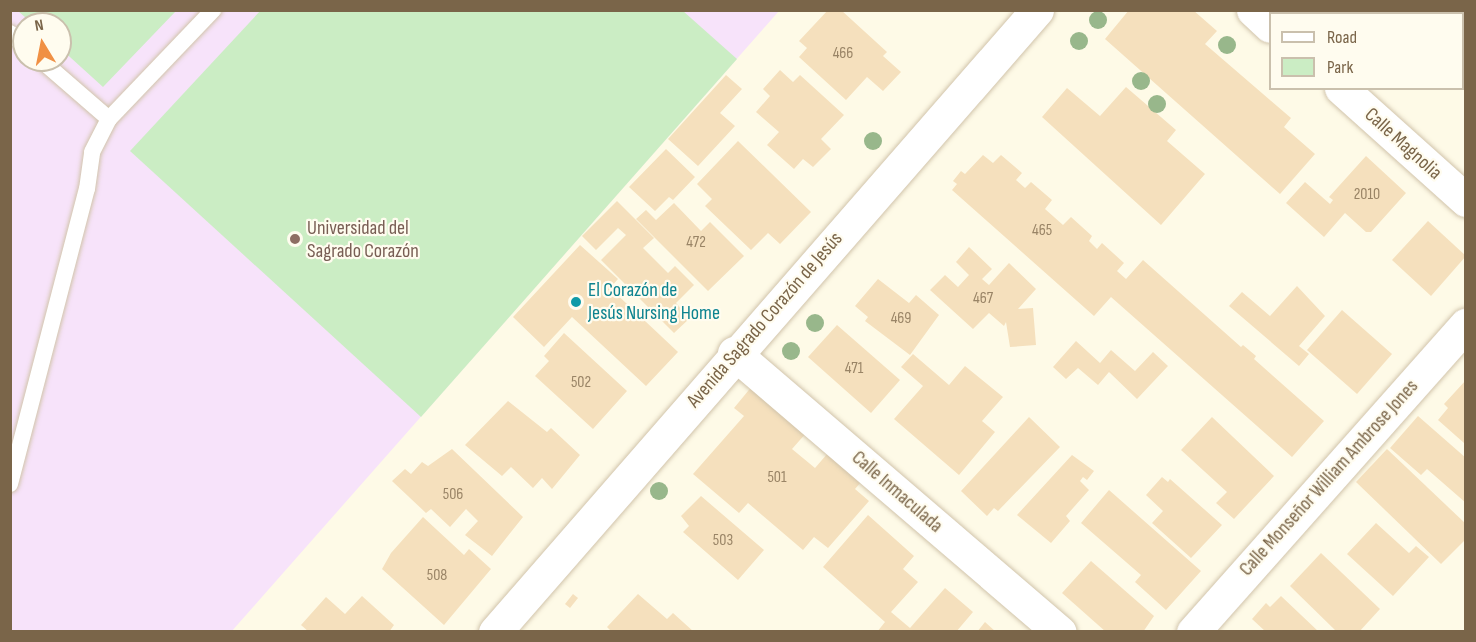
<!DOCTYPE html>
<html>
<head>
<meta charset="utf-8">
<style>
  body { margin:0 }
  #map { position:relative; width:1476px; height:642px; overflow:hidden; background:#fefae7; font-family:"Sofia Sans Condensed",sans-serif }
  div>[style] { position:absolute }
  .education>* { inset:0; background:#f7e3fa }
  .green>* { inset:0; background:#cbedc4 }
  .building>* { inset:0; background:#f5e0bd }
  .roads { filter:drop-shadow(0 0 2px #d1c4ab) drop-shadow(0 0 2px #d1c4ab) }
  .lane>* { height:16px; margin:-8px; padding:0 8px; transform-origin:8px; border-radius:8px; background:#fff }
  .street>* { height:33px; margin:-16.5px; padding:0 16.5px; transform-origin:16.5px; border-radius:16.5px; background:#fff }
  .trees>* { width:18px; height:18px; margin:-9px; border-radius:50%; background:#98b78b }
  .dots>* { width:16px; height:16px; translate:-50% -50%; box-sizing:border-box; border:3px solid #fffcef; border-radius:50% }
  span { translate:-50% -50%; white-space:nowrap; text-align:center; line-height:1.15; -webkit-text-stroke:4.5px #fffcef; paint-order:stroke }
  .number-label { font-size:16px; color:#998466 }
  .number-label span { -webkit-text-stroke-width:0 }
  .street-label { font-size:20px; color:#7a6549 }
  .education-label { font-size:20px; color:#785e54 }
  .left { translate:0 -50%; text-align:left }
  .culture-label { font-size:20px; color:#0d838f }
  .frame { position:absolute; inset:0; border:12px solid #7a6549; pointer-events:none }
  .legend { position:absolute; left:1269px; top:12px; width:195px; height:78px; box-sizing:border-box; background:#fffcef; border:2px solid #cac0ad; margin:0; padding:8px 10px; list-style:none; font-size:18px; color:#7a6549 }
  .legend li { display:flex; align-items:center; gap:12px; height:30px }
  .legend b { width:30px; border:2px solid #cac0ad }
  .north { position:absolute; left:12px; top:12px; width:60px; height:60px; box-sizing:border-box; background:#fffcef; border:2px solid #cac0ad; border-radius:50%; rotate:350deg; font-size:16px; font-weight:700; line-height:24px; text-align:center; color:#7a6549 }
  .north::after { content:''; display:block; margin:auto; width:21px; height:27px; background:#f09044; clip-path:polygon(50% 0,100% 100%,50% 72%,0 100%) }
</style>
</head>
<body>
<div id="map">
  <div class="education">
    <div style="clip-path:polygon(evenodd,10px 11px,779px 11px,231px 632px,11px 631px,10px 11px,24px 24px,60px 24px,60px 60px,24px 60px,24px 24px)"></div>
  </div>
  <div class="green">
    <div style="clip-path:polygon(261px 10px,683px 11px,737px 59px,421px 417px,130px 151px)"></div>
    <div style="clip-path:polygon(18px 11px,176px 11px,103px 87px,60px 48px,60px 24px,33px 24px)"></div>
  </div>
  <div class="building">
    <div style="clip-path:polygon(828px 10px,841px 10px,887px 52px,883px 56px,901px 72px,883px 91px,867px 77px,846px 100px,799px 57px,807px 48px,799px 41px)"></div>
    <div style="clip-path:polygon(1129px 10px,1193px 10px,1217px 31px,1205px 44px,1291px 118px,1284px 127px,1315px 154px,1280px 194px,1105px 39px)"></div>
    <div style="clip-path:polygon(1466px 47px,1466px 89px,1462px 87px)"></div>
    <div style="clip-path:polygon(780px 70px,793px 82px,800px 75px,844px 115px,821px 139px,831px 149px,813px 167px,803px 159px,794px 169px,767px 145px,779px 132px,756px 112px,770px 96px,763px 89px)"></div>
    <div style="clip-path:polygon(726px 75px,742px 89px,720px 113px,735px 126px,698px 166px,668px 139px)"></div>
    <div style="clip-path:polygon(1126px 87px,1176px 130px,1167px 141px,1205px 174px,1161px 225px,1042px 117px,1067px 88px,1100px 116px)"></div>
    <div style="clip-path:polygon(738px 141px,811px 212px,780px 244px,768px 233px,751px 250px,705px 206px,712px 199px,697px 184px)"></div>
    <div style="clip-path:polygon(666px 149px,695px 177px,673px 200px,669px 197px,655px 211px,629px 187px)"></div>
    <div style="clip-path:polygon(983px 155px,993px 163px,1001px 155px,1022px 173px,1016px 180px,1025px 188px,1031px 182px,1052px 200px,1045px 209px,1063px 225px,1071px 217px,1092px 236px,1089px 241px,1097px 249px,1102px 243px,1124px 263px,1117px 271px,1126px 279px,1143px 260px,1241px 347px,1243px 345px,1256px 356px,1254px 359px,1324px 421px,1292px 457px,1111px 297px,1094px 316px,952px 190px,957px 184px,953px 181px,961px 171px,965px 174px)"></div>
    <div style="clip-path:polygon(1366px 156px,1406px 193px,1371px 232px,1366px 232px,1345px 213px,1324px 237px,1286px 203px,1305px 182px,1330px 204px,1333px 200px,1329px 197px)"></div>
    <div style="clip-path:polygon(617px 201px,654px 238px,643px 248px,668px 273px,675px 266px,694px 285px,676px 303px,690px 318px,674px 333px,601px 260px,626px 235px,618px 228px,596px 250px,582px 236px)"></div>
    <div style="clip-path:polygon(674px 203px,701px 231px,710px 222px,744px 256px,708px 291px,636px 219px,646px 210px,656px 220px)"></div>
    <div style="clip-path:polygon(1428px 221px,1466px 256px,1431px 296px,1392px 260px)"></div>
    <div style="clip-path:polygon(580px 245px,618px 279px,610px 288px,678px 352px,646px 386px,572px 317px,544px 347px,513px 317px)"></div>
    <div style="clip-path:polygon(969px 247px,992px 269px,982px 279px,989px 285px,1009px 263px,1036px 289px,1018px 309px,1033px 308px,1036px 345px,1010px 347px,1006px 322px,1004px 326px,989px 313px,973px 329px,930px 290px,945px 275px,958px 287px,969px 275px,956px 262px)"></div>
    <div style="clip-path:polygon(878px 279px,909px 303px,916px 295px,939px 315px,910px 355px,865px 321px,868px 317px,855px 306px)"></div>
    <div style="clip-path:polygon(1297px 286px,1325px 316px,1299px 346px,1309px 354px,1299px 366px,1229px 306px,1242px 292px,1270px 316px)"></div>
    <div style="clip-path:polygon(1342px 310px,1392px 354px,1357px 394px,1307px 350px)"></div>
    <div style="clip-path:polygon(837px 325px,900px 380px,871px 413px,808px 357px)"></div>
    <div style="clip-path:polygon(564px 333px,627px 391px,593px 429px,535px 376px,549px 361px,544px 356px)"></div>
    <div style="clip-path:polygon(1076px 341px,1100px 363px,1111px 350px,1135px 371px,1153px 352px,1168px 366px,1137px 399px,1109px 372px,1098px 385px,1078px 368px,1066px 379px,1053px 367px)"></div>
    <div style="clip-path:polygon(913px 354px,949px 385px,965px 366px,1003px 397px,982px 421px,995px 432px,959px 475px,894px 419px,923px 386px,901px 367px)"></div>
    <div style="clip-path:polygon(1466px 380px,1466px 442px,1464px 443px,1438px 420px,1448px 408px,1444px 404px)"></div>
    <div style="clip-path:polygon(753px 385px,807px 432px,792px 449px,815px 468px,828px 453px,861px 482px,855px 489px,869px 501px,828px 548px,814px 537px,803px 550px,748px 503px,739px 513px,693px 474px,744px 416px,734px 408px)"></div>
    <div style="clip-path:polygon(508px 401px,547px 432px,551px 428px,580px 455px,552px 489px,542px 478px,533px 488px,511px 467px,502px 476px,465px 445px)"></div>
    <div style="clip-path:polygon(1418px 416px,1466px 458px,1466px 503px,1427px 469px,1421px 475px,1390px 448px)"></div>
    <div style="clip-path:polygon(1029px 417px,1060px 447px,998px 511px,994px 508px,987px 516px,961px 491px)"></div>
    <div style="clip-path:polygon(1212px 417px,1274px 476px,1234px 519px,1216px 503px,1227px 492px,1181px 450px)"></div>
    <div style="clip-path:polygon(452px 449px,523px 517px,492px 556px,465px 535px,478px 521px,466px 509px,450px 527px,431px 509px,426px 513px,392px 481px,405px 469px,411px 474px,422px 462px,428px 466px)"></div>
    <div style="clip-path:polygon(1387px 449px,1466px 524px,1466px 539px,1441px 564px,1356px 482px)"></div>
    <div style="clip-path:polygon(1072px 455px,1094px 471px,1087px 480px,1083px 477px,1080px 481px,1089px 490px,1066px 516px,1070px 521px,1051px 543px,1017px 515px)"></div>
    <div style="clip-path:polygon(1162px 477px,1168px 482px,1170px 479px,1222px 525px,1191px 558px,1152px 523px,1163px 511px,1146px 495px)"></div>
    <div style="clip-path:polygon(1109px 490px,1201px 571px,1166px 610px,1135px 582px,1141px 575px,1081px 523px)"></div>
    <div style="clip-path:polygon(701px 496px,764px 550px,738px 580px,683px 532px,689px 526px,681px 516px)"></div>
    <div style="clip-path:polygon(868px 515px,914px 556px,903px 569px,918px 582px,891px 612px,910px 628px,945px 588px,973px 612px,956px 632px,877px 632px,885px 622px,823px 567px)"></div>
    <div style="clip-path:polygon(423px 517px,464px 555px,469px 549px,491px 569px,444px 625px,382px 569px,391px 553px)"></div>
    <div style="clip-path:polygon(1376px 523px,1409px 553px,1416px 546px,1429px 557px,1393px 596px,1347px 554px)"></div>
    <div style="clip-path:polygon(1321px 553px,1380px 609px,1359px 632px,1337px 632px,1290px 586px)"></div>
    <div style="clip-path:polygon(1091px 561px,1154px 616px,1143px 632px,1106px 632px,1062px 593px)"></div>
    <div style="clip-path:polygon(573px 594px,578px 598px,570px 608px,565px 604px)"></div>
    <div style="clip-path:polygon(638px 594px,667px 619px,673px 613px,694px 632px,612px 632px,607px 627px)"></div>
    <div style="clip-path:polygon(362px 596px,394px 625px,389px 632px,309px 632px,301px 625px,326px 597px,345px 614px)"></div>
    <div style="clip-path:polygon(1281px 596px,1319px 632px,1266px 632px,1252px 619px,1266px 603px,1270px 607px)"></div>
    <div style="clip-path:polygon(985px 622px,996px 632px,977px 632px)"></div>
  </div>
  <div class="roads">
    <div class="lane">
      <div style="left:10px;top:33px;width:18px;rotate:41deg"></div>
      <div style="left:41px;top:60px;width:90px;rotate:40.9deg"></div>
      <div style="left:10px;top:484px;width:305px;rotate:-75.4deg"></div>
      <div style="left:87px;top:189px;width:37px;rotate:-82deg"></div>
      <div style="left:92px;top:152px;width:37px;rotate:-63deg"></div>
      <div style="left:109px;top:119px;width:151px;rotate:-46.3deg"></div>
    </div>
    <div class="street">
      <div style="left:1253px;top:10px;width:23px;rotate:43deg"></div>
      <div style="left:1341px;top:88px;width:168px;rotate:41.9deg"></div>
      <div style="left:734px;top:353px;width:429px;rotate:40.6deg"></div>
      <div style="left:495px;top:632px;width:825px;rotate:-48.93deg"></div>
      <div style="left:1193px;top:632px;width:411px;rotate:-48.4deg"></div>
    </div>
  </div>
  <div class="trees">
    <div style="left:1098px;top:20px"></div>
    <div style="left:1079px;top:41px"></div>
    <div style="left:1227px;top:45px"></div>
    <div style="left:1141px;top:81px"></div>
    <div style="left:1157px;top:104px"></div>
    <div style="left:873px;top:141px"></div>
    <div style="left:815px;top:323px"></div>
    <div style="left:791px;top:351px"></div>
    <div style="left:659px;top:491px"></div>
  </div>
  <div class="dots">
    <div style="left:295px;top:239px;background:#8d6e63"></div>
    <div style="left:576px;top:302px;background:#0f9aa8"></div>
  </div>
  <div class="number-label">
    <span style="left:843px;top:54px">466</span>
    <span style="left:1367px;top:195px">2010</span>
    <span style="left:1042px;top:231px">465</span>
    <span style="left:696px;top:243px">472</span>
    <span style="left:983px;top:299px">467</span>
    <span style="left:901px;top:319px">469</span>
    <span style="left:854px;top:369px">471</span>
    <span style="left:581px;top:383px">502</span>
    <span style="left:777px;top:478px">501</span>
    <span style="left:453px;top:495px">506</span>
    <span style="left:723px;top:541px">503</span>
    <span style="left:437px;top:576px">508</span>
  </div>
  <div class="street-label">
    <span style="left:1403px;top:144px;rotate:42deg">Calle Magnolia</span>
    <span style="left:765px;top:320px;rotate:-49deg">Avenida Sagrado Corazón de Jesús</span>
    <span style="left:1329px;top:478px;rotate:-48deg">Calle Monseñor William Ambrose Jones</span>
    <span style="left:897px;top:492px;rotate:41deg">Calle Inmaculada</span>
  </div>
  <div class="education-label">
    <span class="left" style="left:307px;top:240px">Universidad del<br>Sagrado Corazón</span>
  </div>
  <div class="culture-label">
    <span class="left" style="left:588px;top:302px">El Corazón de<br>Jesús Nursing Home</span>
  </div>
  <div class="frame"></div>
  <ul class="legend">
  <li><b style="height:8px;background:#fff"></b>Road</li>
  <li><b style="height:16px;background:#cbedc4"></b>Park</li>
  </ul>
  <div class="north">N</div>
</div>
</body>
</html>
